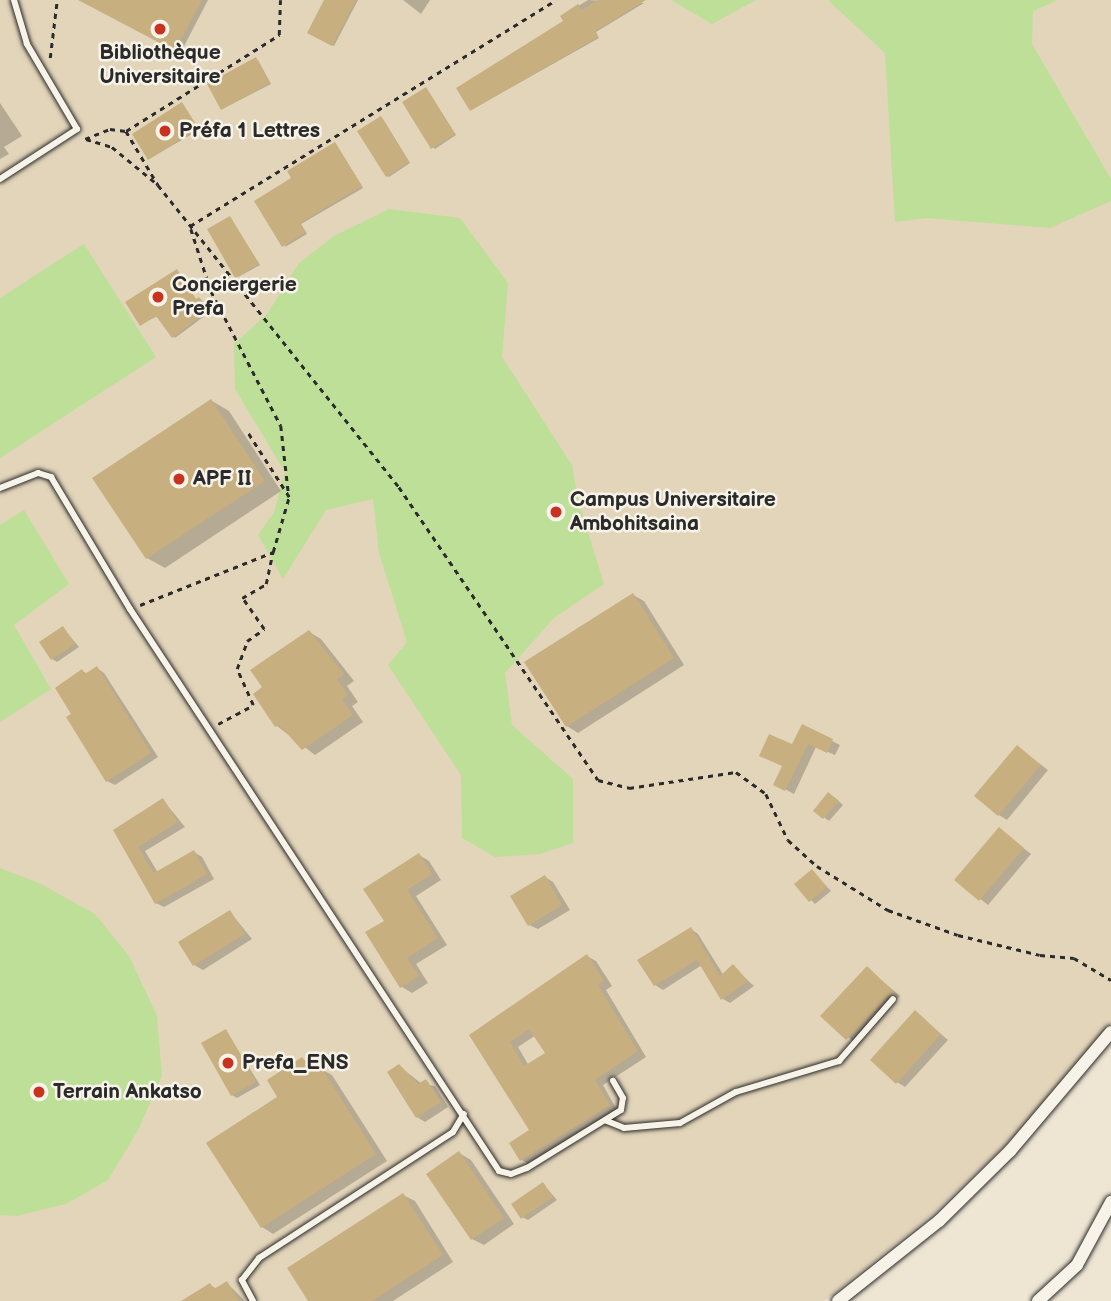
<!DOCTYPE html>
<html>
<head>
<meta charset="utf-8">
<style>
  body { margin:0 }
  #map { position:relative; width:1111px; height:1301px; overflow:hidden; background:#eee5d3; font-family:"Balsamiq Sans",sans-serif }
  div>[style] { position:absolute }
  .built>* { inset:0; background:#e3d5ba }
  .green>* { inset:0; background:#bddf98 }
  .shadow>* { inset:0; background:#0003 }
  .building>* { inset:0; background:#c8af7f }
  .path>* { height:2.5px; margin-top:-1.25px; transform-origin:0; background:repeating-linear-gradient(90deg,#2b2b2b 0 5px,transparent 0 10px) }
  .roads { filter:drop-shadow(0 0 2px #2b2b2b) drop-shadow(0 0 2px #2b2b2b) }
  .lane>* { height:6px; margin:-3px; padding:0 3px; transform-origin:3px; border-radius:3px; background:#f7f3e8 }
  .street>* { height:12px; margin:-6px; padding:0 6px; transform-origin:6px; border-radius:6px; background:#f7f3e8 }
  .dots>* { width:19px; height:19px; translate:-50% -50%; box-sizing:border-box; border:4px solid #f7f3e8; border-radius:50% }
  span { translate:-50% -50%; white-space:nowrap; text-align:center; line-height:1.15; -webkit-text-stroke:5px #f7f3e8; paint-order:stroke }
  .poi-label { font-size:21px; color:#2b2b2b; font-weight:700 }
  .left { translate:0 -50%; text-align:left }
</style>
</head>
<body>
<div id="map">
  <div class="built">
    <div style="clip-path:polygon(0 0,1111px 0,1111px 1023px,1016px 1135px,934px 1213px,824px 1301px,0 1301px)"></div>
  </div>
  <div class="green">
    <div style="clip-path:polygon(671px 0,756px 0,712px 24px)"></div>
    <div style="clip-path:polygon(828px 0,1058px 0,1033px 11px,1032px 44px,1111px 179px,1111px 201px,1050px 228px,927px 218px,895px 222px,885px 53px)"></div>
    <div style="clip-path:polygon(389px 209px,460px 218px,508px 283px,502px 357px,572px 465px,579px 503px,604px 584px,554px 618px,505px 673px,512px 725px,573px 779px,573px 843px,540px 854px,495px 857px,462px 838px,461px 775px,388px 665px,407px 642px,379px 553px,373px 499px,326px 510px,283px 579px,258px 535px,274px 512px,285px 472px,235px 389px,234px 344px,267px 314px,299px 263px,334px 236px)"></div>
    <div style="clip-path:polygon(84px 244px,156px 357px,0 458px,0 298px)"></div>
    <div style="clip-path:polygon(24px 510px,69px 584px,14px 625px,51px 689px,0 722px,0 525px)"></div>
    <div style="clip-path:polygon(0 868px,39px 883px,95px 914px,129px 956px,157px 1016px,162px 1076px,138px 1130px,108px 1180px,66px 1204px,16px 1216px,0 1215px)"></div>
  </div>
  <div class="shadow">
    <div style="clip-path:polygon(96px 0,208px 0,181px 52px,93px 6px)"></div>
    <div style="clip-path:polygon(326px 0,358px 0,334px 46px,309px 32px)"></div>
    <div style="clip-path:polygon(403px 0,430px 0,421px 14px)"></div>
    <div style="clip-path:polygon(588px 0,644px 3px,596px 32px,599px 38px,471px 110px,458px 89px,565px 22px,562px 16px)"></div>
    <div style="clip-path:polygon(258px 60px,271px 84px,222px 109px)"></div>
    <div style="clip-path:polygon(428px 91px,456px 135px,435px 149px,433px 147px)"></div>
    <div style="clip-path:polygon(0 103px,22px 136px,4px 147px,9px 154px,0 159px)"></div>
    <div style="clip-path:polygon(184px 106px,199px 130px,149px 159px)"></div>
    <div style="clip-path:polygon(383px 119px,410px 163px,389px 177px,387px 176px)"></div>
    <div style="clip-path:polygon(337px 146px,363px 188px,301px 224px,307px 234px,285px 247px,293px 178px)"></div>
    <div style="clip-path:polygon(230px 218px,260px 265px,238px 277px,237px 276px)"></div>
    <div style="clip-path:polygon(201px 300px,210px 312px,175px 338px,158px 316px,141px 324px,128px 302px)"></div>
    <div style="clip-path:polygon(212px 401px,229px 411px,281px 491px,165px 568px,147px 558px)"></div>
    <div style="clip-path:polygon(633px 595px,644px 601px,684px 665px,578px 733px,567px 726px)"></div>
    <div style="clip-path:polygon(63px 628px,79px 647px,57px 662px,52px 659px)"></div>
    <div style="clip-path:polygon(309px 632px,321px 639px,354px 681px,347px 686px,358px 702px,352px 706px,363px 722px,315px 755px,277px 726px,264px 688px)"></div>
    <div style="clip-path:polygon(97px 668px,104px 673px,158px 757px,115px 785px,107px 781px,74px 715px,82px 671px,88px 674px)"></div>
    <div style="clip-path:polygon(803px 726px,840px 745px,835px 755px,816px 747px,794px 794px,783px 788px,784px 766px)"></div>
    <div style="clip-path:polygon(1017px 747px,1048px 770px,1007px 820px,999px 815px)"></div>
    <div style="clip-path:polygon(834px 797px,843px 805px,829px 821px,815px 810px)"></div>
    <div style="clip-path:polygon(163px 800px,185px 827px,145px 851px,158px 873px,194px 852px,202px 857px,214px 879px,164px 907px,156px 903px,115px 830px)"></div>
    <div style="clip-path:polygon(999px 829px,1031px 854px,988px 905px,956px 880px)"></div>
    <div style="clip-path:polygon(419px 855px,429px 861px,441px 880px,416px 896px,447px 945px,416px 964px,428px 983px,412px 993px,402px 987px,386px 921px)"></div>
    <div style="clip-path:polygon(812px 871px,831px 891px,815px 904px,796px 885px)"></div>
    <div style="clip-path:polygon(545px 877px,553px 882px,570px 910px,538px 929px,529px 925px)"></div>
    <div style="clip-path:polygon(230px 912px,252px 939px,203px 970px,194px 965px)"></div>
    <div style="clip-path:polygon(691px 929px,698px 934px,724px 976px,733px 967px,754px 986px,730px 1003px,723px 999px,702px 965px,663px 990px,655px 985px)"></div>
    <div style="clip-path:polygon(evenodd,587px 956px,596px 961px,612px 986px,606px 990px,646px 1057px,603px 1085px,617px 1110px,530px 1165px,522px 1160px,532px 1131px,471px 1036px,587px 956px,536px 1035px,548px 1054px,529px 1066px,518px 1047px,536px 1035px)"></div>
    <div style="clip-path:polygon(867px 968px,900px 996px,856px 1044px,823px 1015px)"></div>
    <div style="clip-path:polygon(915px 1012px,948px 1040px,905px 1087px,897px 1082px)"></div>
    <div style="clip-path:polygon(226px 1031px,260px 1085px,237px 1098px,232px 1095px)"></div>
    <div style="clip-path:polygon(302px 1059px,332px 1075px,387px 1161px,273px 1234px,262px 1227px,280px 1097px)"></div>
    <div style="clip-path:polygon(399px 1066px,422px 1084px,435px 1086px,448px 1107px,425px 1122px,417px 1117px)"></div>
    <div style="clip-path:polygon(459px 1153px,471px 1160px,514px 1224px,484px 1245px,472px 1239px)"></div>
    <div style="clip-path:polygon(543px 1184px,557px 1200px,528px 1220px,522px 1217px)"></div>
    <div style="clip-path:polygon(403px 1195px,415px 1201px,453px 1262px,393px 1301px,310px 1301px)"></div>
    <div style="clip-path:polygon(227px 1283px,245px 1301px,188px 1301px,210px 1285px,217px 1289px)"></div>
  </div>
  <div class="building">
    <div style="clip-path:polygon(78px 0,202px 0,175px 51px)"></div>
    <div style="clip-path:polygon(324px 0,356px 0,332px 46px,307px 33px)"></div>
    <div style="clip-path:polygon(598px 0,646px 0,595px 31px,598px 37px,470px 111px,456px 88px,563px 21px,560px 16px,578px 4px,582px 10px)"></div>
    <div style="clip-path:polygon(256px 57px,270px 83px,221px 110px,207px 84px)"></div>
    <div style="clip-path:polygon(426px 87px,455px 134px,431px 149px,402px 102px)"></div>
    <div style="clip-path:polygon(182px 102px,198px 128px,148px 160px,132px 134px)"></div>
    <div style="clip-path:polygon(381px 116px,409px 162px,386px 177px,357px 131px)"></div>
    <div style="clip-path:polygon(335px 142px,362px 186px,300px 223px,306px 232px,282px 247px,254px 201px,291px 178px,287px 171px)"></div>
    <div style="clip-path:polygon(230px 216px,259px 264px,235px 278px,207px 229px)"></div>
    <div style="clip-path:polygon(177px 269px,196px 299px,199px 297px,209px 310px,172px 338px,156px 316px,140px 326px,125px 302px)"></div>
    <div style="clip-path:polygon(211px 399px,265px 481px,146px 559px,92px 478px)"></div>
    <div style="clip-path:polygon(633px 593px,674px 658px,566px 727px,524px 662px)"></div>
    <div style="clip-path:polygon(63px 626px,75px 644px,51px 660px,39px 642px)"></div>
    <div style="clip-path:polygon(309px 630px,344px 674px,337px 679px,348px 695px,342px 699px,353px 715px,302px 750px,279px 725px,275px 727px,253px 694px,262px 687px,250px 670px)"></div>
    <div style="clip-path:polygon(97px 666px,151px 753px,106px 782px,66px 717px,71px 714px,55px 688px,82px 669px,85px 674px)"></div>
    <div style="clip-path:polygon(802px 724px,833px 739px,827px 753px,808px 744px,785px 791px,773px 785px,782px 766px,759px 756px,769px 734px,792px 744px)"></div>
    <div style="clip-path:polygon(1017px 745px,1041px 765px,998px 816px,974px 796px)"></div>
    <div style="clip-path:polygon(828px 792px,839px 801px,823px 819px,813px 811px)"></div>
    <div style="clip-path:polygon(163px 798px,178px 822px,138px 847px,154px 873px,194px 850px,207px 874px,155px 904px,113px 830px)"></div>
    <div style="clip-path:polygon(999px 827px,1024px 848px,979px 901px,954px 880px)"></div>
    <div style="clip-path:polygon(419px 853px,432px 874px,407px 890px,438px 938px,407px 958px,419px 976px,400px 988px,365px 932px,384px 921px,363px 889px)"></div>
    <div style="clip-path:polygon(812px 869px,827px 887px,809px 902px,794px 884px)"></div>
    <div style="clip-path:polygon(545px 875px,562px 905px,528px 926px,510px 896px)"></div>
    <div style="clip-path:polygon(230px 910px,245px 934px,193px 966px,178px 942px)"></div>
    <div style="clip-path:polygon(691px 927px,720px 976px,733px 964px,748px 981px,721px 1000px,697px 960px,654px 986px,637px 960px)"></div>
    <div style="clip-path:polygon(evenodd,587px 954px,604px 981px,598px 985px,638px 1051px,595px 1080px,610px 1105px,520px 1161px,509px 1143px,529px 1130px,469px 1035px,587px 954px,529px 1029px,545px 1053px,524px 1066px,510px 1042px,529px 1029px)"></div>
    <div style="clip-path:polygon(867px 966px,893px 991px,846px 1040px,820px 1016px)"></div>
    <div style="clip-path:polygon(915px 1010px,941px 1034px,896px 1084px,870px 1060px)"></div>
    <div style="clip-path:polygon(226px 1029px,256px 1082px,231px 1096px,201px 1043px)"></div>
    <div style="clip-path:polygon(302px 1057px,312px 1072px,321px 1067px,376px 1154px,261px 1228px,206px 1143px,277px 1097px,267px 1080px)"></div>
    <div style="clip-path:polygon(399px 1064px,418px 1084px,426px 1079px,441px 1102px,416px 1118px,387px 1072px)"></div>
    <div style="clip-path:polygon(459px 1151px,504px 1218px,471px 1240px,426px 1174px)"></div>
    <div style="clip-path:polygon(543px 1182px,553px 1197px,521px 1219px,511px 1204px)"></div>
    <div style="clip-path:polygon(403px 1193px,443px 1255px,372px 1301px,308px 1301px,287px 1268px)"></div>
    <div style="clip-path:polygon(227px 1281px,239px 1301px,181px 1301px,210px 1283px,214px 1289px)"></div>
  </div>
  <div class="path">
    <div style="left:50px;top:58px;width:58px;rotate:-83.1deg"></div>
    <div style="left:126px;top:131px;width:181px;rotate:-32.1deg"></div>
    <div style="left:279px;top:35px;width:35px;rotate:-88deg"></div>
    <div style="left:85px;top:139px;width:27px;rotate:-22deg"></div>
    <div style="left:110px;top:129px;width:16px;rotate:7deg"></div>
    <div style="left:126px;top:131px;width:63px;rotate:59.3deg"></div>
    <div style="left:158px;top:185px;width:386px;rotate:51.4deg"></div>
    <div style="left:399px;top:487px;width:354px;rotate:55.8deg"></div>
    <div style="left:598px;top:780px;width:32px;rotate:14deg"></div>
    <div style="left:629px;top:788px;width:108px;rotate:-8.5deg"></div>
    <div style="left:736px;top:772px;width:37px;rotate:36deg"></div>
    <div style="left:766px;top:794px;width:51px;rotate:64.4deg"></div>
    <div style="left:788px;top:840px;width:39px;rotate:42deg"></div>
    <div style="left:817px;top:866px;width:84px;rotate:31.8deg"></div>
    <div style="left:888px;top:910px;width:74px;rotate:19.7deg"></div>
    <div style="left:958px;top:935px;width:84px;rotate:13.7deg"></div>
    <div style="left:1040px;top:955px;width:34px;rotate:5deg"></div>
    <div style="left:1074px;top:958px;width:43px;rotate:30.7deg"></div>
    <div style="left:86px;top:139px;width:27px;rotate:17deg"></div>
    <div style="left:112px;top:147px;width:57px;rotate:39.3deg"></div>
    <div style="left:190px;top:226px;width:430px;rotate:-31.7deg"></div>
    <div style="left:191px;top:229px;width:65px;rotate:72.1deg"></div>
    <div style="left:211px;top:291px;width:152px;rotate:62.6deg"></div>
    <div style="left:281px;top:426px;width:71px;rotate:83.6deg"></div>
    <div style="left:140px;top:605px;width:143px;rotate:-21.7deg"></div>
    <div style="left:273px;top:552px;width:57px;rotate:-73.8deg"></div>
    <div style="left:289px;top:497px;width:80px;rotate:-122.7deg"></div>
    <div style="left:218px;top:724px;width:40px;rotate:-28deg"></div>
    <div style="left:253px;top:705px;width:39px;rotate:-114deg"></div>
    <div style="left:237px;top:669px;width:30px;rotate:-70deg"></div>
    <div style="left:247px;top:641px;width:21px;rotate:-35deg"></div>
    <div style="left:264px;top:629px;width:38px;rotate:-125deg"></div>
    <div style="left:242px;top:598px;width:28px;rotate:-30deg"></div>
    <div style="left:266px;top:584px;width:33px;rotate:-78deg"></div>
  </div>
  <div class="roads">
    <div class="lane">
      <div style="left:0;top:179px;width:92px;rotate:-33deg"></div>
      <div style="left:77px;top:129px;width:99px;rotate:-120.5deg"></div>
      <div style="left:27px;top:44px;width:46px;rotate:-106.5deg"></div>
      <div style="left:0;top:488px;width:41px;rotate:-21.5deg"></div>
      <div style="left:38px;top:473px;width:14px;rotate:17deg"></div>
      <div style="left:51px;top:477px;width:154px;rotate:59.1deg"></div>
      <div style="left:130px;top:609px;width:672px;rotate:56.71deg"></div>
      <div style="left:499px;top:1171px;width:12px;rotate:14deg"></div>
      <div style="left:511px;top:1174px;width:17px;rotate:-21deg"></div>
      <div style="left:527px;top:1168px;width:110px;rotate:-31.7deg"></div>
      <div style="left:621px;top:1110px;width:12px;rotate:-81deg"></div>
      <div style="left:623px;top:1098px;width:20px;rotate:-120deg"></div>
      <div style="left:607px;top:1121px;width:18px;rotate:22deg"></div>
      <div style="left:624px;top:1128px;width:56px;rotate:-5.1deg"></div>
      <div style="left:680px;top:1123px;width:64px;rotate:-29deg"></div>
      <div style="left:736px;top:1092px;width:108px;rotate:-16.8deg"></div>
      <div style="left:839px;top:1061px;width:82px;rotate:-48.9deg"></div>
      <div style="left:253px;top:1301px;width:24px;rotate:-118deg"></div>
      <div style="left:242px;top:1280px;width:28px;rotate:-52deg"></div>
      <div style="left:259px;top:1258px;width:231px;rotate:-33deg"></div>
      <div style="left:453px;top:1132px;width:21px;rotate:-59deg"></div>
    </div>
    <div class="street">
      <div style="left:838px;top:1301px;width:129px;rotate:-38.4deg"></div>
      <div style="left:939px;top:1221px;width:100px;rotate:-44.6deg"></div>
      <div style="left:1010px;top:1151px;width:156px;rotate:-49.7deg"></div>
      <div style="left:1038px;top:1301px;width:53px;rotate:-42.7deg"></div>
      <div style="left:1077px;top:1265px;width:72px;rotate:-61.6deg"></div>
    </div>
  </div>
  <div class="dots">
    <div style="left:160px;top:29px;background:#c8321e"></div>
    <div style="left:165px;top:131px;background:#c8321e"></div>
    <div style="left:158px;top:297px;background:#c8321e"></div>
    <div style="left:179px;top:479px;background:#c8321e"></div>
    <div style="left:556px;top:512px;background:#c8321e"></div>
    <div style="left:228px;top:1063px;background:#c8321e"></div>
    <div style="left:39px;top:1092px;background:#c8321e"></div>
  </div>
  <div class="poi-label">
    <span style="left:160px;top:65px">Bibliothèque<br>Universitaire</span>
    <span class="left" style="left:179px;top:131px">Préfa 1 Lettres</span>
    <span class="left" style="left:172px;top:297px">Conciergerie<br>Prefa</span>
    <span class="left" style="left:193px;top:479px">APF II</span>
    <span class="left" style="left:570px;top:512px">Campus Universitaire<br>Ambohitsaina</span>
    <span class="left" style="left:242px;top:1063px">Prefa_ENS</span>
    <span class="left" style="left:53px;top:1092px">Terrain Ankatso</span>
  </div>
</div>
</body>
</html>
